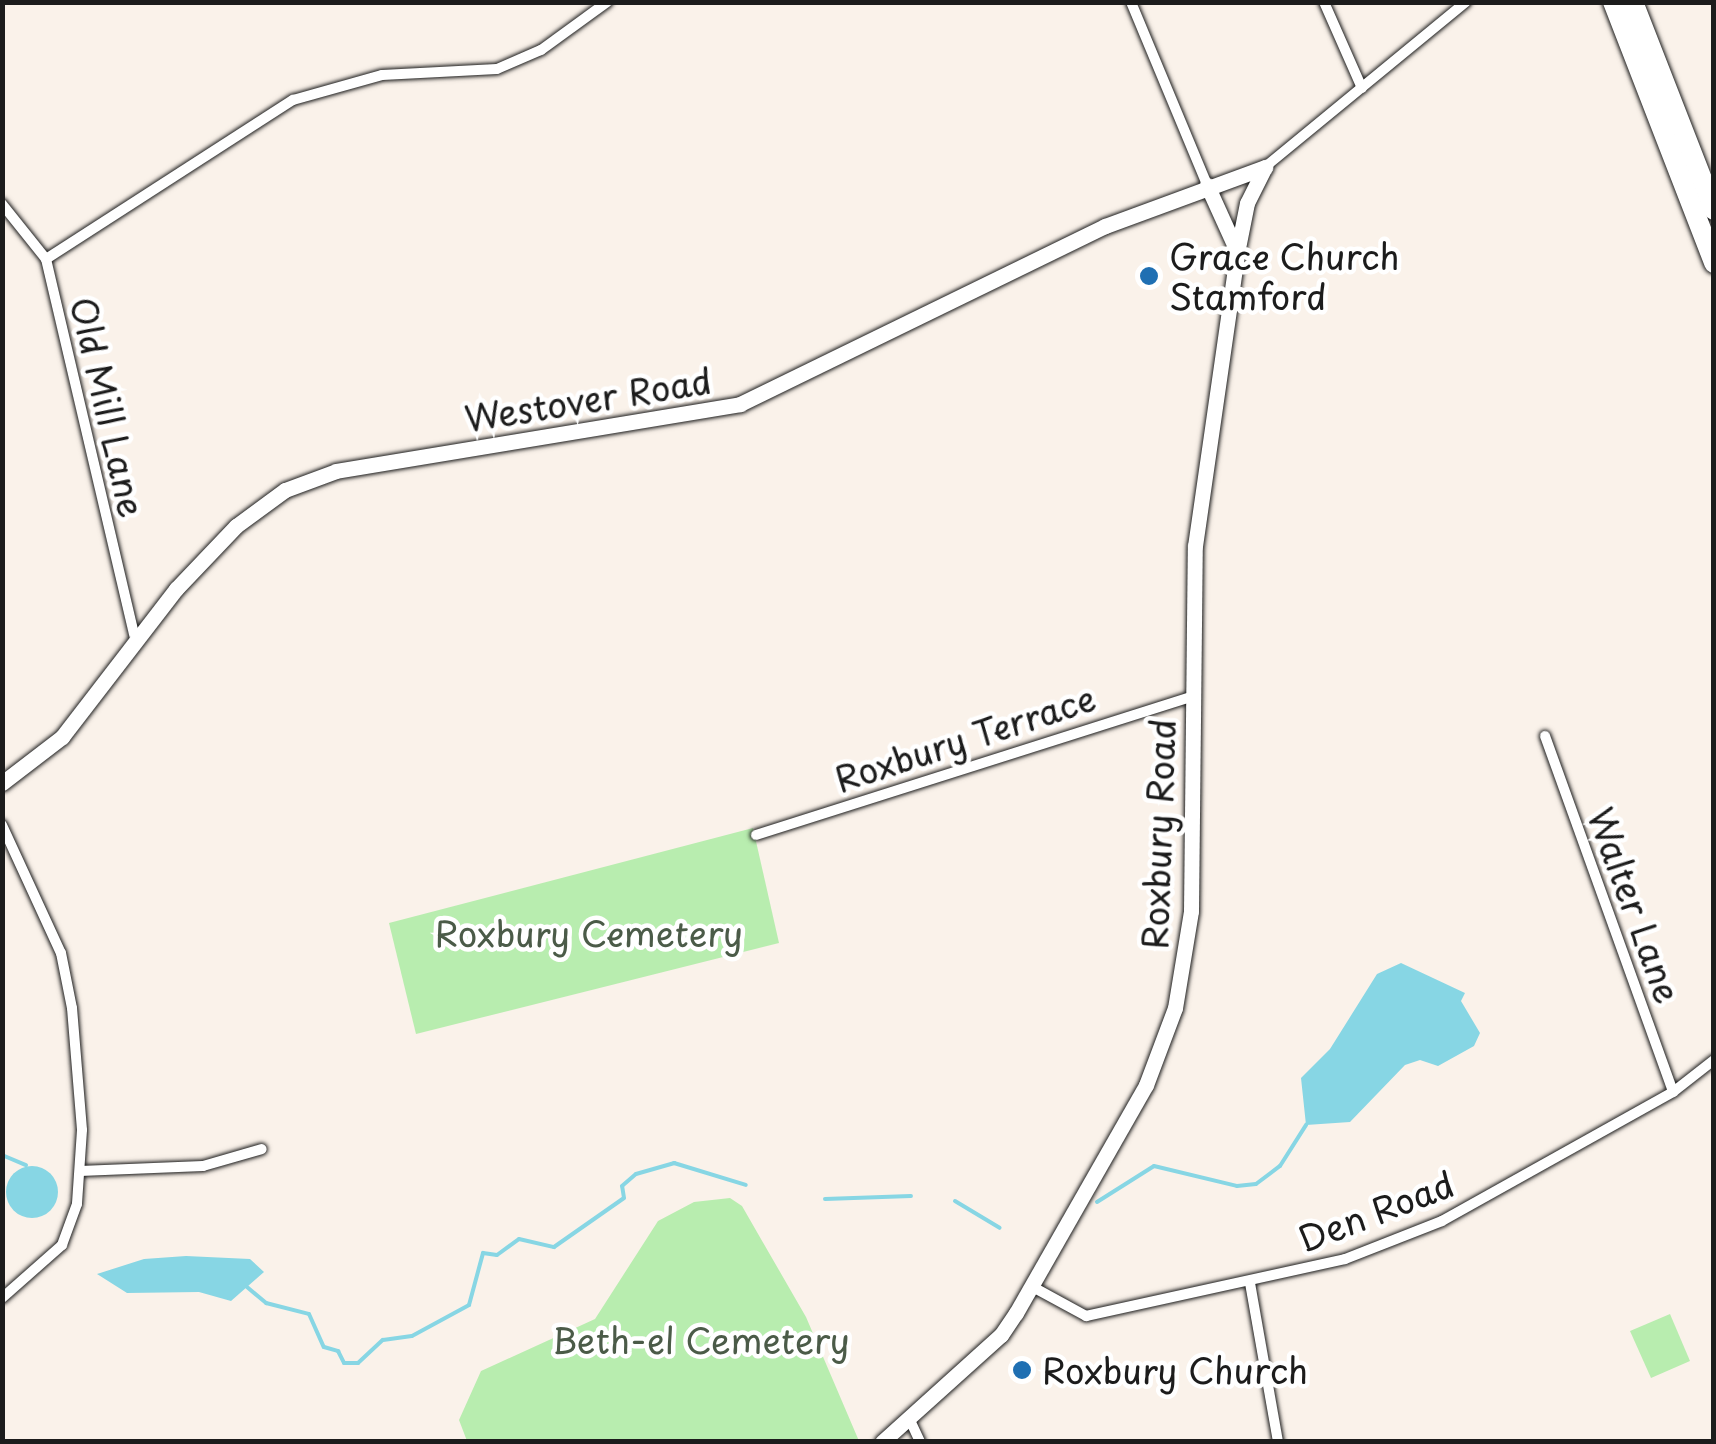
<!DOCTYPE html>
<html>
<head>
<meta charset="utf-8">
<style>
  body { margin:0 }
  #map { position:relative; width:1716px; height:1444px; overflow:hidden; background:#faf2ea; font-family:"Playpen Sans",sans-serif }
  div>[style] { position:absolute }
  .green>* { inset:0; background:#b8edaf }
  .water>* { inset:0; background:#87d6e4 }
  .round { border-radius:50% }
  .stream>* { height:4px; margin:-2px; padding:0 2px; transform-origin:2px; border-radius:2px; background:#87d6e4 }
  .roads { filter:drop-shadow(0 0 2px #1c1c1c) drop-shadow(0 0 2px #1c1c1c) }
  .street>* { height:10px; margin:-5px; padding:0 5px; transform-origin:5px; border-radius:5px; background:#fff }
  .secondary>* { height:15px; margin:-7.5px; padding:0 7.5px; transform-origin:7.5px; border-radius:7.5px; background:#fff }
  .highway>* { height:20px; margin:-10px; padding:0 10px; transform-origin:10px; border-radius:10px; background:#fff }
  .dots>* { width:28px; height:28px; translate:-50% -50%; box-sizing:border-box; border:5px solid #fff; border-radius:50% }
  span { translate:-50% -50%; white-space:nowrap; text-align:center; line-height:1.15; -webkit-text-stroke:9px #fff; paint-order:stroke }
  .poi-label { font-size:35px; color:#1c1c1c }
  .left { translate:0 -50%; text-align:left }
  .street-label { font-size:35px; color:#1c1c1c }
  .park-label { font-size:35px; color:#4b5b48 }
  .frame { position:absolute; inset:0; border:5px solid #1c1c1c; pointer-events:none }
</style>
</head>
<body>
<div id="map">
  <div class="green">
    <div style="clip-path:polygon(753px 828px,779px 943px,416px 1034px,389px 923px)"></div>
    <div style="clip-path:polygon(730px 1198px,742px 1206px,806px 1317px,859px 1441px,467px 1441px,459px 1420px,481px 1371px,595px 1319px,658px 1221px,694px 1202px)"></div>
    <div style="clip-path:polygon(1670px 1314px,1690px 1361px,1651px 1378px,1630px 1331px)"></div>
  </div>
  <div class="water">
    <div style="clip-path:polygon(1401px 963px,1465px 993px,1461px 1001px,1480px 1033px,1474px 1046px,1438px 1066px,1420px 1060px,1405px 1065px,1350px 1122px,1306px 1125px,1301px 1078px,1330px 1049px,1377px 974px)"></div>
    <div class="round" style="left:6px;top:1166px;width:52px;height:52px"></div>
    <div style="clip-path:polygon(186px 1256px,250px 1259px,264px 1272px,231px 1301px,199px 1292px,127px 1293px,97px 1274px,144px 1259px)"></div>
  </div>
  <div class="stream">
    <div style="left:2px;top:1155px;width:26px;rotate:23deg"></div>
    <div style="left:825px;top:1199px;width:86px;rotate:-2deg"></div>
    <div style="left:955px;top:1201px;width:52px;rotate:31deg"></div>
    <div style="left:1097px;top:1202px;width:67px;rotate:-32.3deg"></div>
    <div style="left:1154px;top:1166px;width:85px;rotate:13.5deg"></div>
    <div style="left:1237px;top:1186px;width:19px;rotate:-6deg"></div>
    <div style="left:1256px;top:1184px;width:30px;rotate:-37deg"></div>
    <div style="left:1280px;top:1166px;width:49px;rotate:-57.6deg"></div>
    <div style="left:247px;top:1287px;width:25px;rotate:40deg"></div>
    <div style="left:266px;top:1303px;width:44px;rotate:14.3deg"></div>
    <div style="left:309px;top:1314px;width:36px;rotate:66deg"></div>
    <div style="left:324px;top:1347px;width:15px;rotate:16deg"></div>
    <div style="left:338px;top:1351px;width:13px;rotate:63deg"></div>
    <div style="left:344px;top:1363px;width:14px"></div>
    <div style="left:358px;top:1363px;width:34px;rotate:-43deg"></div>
    <div style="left:383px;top:1340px;width:29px;rotate:-8deg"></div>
    <div style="left:412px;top:1336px;width:65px;rotate:-28.5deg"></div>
    <div style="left:469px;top:1305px;width:54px;rotate:-74.9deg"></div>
    <div style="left:483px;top:1253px;width:14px;rotate:8deg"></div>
    <div style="left:497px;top:1255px;width:27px;rotate:-36deg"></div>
    <div style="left:519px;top:1239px;width:36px;rotate:13deg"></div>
    <div style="left:554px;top:1247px;width:85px;rotate:-35deg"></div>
    <div style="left:624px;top:1198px;width:12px;rotate:-99deg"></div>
    <div style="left:622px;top:1186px;width:18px;rotate:-41deg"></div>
    <div style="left:636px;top:1174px;width:40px;rotate:-16deg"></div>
    <div style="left:674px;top:1163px;width:75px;rotate:17deg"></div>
  </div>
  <div class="roads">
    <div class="street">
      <div style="left:1131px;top:2px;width:198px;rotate:67.4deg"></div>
      <div style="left:1324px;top:2px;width:94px;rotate:66.2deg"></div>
      <div style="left:1265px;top:167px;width:260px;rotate:-39.4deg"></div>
      <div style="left:2px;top:204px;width:70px;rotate:51.3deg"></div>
      <div style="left:46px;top:259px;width:386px;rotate:76.8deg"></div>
      <div style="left:46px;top:259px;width:294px;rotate:-32.8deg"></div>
      <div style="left:293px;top:100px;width:92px;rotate:-15.7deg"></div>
      <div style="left:382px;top:75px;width:115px;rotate:-3deg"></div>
      <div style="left:497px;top:69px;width:48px;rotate:-23.4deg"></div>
      <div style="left:541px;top:50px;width:82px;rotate:-36deg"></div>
      <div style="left:1545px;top:736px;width:378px;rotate:70.2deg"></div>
      <div style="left:2px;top:825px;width:141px;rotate:65.3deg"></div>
      <div style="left:61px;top:953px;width:56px;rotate:78.7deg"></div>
      <div style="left:72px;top:1008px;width:122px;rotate:85.3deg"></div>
      <div style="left:82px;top:1130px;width:74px;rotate:93.9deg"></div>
      <div style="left:77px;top:1204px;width:44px;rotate:110.1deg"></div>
      <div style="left:62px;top:1245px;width:80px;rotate:138.5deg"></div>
      <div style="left:756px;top:835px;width:456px;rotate:-17.6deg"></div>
      <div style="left:80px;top:1171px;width:123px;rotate:-2.3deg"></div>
      <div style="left:203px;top:1166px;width:61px;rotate:-16.1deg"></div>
      <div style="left:1250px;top:1283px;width:161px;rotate:80deg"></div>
      <div style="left:1031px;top:1286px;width:63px;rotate:28.6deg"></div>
      <div style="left:1086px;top:1316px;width:265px;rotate:-12.4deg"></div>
      <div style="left:1345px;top:1259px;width:104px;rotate:-21.4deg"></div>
      <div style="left:1442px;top:1221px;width:265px;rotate:-29.2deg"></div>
      <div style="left:1673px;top:1092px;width:52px;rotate:-38deg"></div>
      <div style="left:909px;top:1418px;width:26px;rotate:65deg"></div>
    </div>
    <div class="secondary">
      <div style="left:1207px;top:185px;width:70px;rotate:65.6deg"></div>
      <div style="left:2px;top:783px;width:76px;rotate:-37.5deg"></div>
      <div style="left:62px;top:737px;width:187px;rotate:-52.4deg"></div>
      <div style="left:176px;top:589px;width:87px;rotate:-46.4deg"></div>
      <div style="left:236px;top:526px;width:61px;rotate:-36.3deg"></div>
      <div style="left:285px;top:490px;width:54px;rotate:-20.4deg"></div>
      <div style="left:336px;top:471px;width:410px;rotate:-9.4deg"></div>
      <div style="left:740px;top:404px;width:406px;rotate:-26deg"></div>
      <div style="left:1105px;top:226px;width:171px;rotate:-20.2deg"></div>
      <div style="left:882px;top:1442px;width:160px;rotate:-42deg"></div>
      <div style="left:1001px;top:1335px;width:27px;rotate:-56deg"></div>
      <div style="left:1016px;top:1313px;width:262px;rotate:-60.3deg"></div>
      <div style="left:1146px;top:1085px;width:82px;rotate:-69.4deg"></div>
      <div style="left:1175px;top:1008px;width:98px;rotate:-80.6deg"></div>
      <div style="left:1191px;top:911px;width:365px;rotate:-89.4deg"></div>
      <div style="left:1195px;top:546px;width:296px;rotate:-81.8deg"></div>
      <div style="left:1237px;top:253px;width:51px;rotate:-78.7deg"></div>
      <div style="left:1247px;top:203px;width:40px;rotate:-63.4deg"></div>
    </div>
    <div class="highway">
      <div style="left:1613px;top:2px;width:280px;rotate:68.8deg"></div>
      <div style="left:1633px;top:2px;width:223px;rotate:68.7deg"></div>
    </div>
  </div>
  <div class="dots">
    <div style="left:1149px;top:276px;background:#1f6fb2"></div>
    <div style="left:1022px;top:1370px;background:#1f6fb2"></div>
  </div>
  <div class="poi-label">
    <span class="left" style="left:1169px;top:276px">Grace Church<br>Stamford</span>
    <span class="left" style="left:1042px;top:1370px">Roxbury Church</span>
  </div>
  <div class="street-label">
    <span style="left:588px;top:399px;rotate:-9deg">Westover Road</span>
    <span style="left:108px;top:407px;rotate:77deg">Old Mill Lane</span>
    <span style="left:965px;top:738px;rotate:-18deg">Roxbury Terrace</span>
    <span style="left:1158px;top:834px;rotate:-88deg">Roxbury Road</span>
    <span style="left:1635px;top:905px;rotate:70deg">Walter Lane</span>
    <span style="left:1376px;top:1211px;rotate:-21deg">Den Road</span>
  </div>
  <div class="park-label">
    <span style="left:589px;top:933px">Roxbury Cemetery</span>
    <span style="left:701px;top:1340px">Beth-el Cemetery</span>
  </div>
  <div class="frame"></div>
</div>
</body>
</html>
